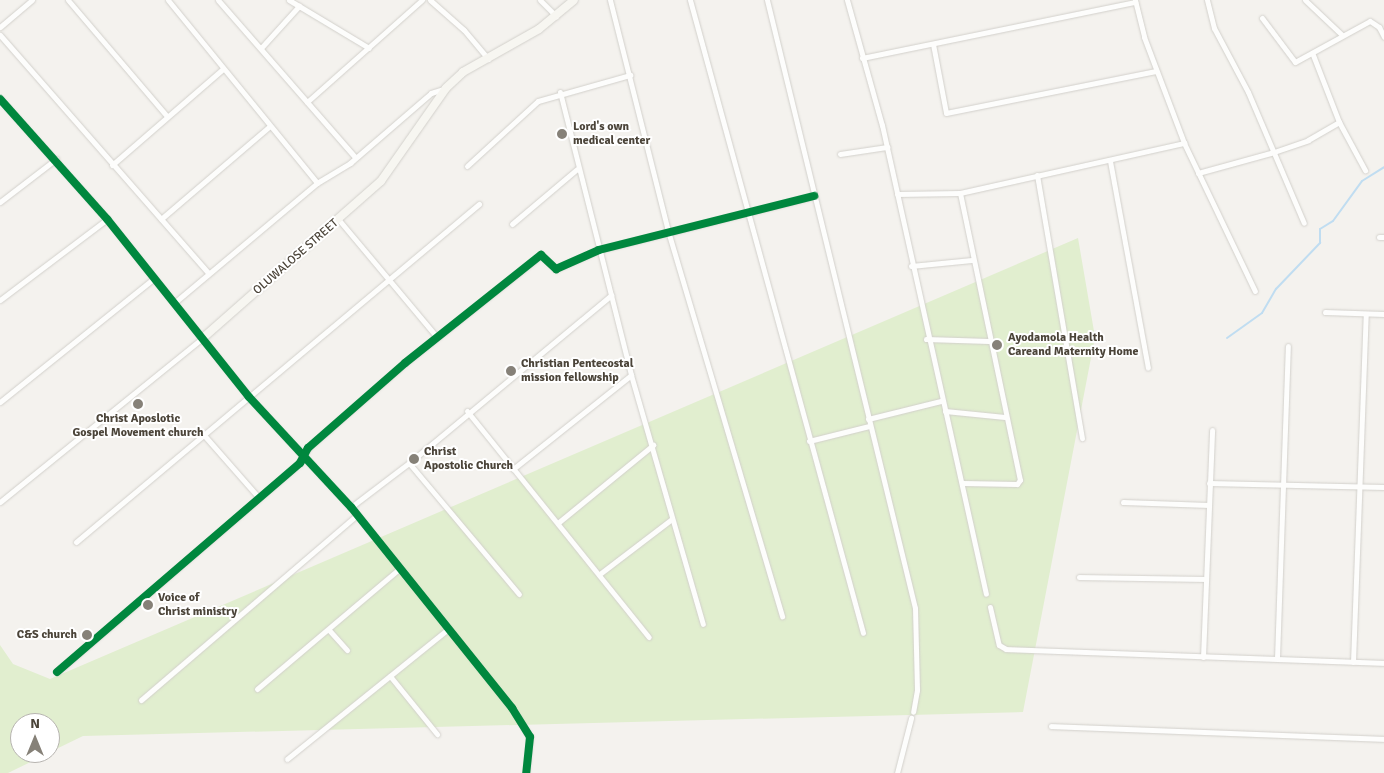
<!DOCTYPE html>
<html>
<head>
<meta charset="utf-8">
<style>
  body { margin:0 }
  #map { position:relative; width:1384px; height:773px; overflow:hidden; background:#f4f2ee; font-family:Signika,sans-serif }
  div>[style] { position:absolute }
  .green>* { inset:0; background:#e1eecf }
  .stream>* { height:2px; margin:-1px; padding:0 1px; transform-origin:1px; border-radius:1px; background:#c0ddf1 }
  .roads { filter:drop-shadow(0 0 1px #d2d0cb) drop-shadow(0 0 1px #d2d0cb) }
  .street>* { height:5px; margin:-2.5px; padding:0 2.5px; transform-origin:2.5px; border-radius:2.5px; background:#fdfdfc }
  .secondary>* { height:8px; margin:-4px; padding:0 4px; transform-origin:4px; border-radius:4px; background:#f7f6f1 }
  .cycleway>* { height:8px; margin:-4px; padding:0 4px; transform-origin:4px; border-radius:4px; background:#00873e }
  .dots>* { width:14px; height:14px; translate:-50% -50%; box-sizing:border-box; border:2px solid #fff; border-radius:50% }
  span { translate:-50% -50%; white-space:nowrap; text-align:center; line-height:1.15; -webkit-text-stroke:4px #fff; paint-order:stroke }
  .poi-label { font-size:12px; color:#4b4439; font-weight:700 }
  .left { translate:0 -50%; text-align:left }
  .right { translate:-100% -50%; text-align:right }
  .street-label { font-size:12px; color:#4b4439 }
  .north { position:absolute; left:10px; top:713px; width:50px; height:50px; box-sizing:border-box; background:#fff; border:1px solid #b7b4b0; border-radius:50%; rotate:0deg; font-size:14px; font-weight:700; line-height:20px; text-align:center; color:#4b4439 }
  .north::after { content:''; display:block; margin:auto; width:18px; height:22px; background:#868178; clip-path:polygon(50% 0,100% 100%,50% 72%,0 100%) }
</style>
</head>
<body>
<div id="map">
  <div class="green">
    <div style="clip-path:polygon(1078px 238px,1095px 337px,1023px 712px,83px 736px,50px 752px,50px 723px,20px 723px,20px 753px,49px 753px,8px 773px,0 773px,0 645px,13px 664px,50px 679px)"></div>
  </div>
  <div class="stream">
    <div style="left:1227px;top:338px;width:43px;rotate:-35.5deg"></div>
    <div style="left:1262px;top:313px;width:28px;rotate:-60deg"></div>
    <div style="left:1276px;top:289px;width:64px;rotate:-46.3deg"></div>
    <div style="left:1320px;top:243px;width:14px;rotate:-90deg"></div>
    <div style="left:1320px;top:229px;width:15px;rotate:-32deg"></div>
    <div style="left:1333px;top:221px;width:49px;rotate:-54.1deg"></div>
    <div style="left:1362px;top:181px;width:26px;rotate:-32deg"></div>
  </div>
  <div class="roads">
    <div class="street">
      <div style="left:68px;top:0;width:151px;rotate:49.6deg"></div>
      <div style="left:168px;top:0;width:236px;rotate:50.8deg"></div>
      <div style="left:218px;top:0;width:208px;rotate:48.9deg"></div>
      <div style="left:289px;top:0;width:93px;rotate:31deg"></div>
      <div style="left:430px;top:0;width:45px;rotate:41.4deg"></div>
      <div style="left:464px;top:30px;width:38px;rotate:50deg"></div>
      <div style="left:540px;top:0;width:23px;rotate:45deg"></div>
      <div style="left:610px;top:0;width:238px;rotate:75.9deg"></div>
      <div style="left:668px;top:231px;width:402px;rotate:73.5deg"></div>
      <div style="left:690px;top:0;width:656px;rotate:74.71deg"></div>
      <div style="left:767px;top:0;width:626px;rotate:76.32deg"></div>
      <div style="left:915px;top:608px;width:82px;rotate:88.6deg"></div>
      <div style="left:917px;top:690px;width:22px;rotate:100deg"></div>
      <div style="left:847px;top:0;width:130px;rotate:74.4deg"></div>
      <div style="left:882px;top:125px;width:480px;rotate:77.5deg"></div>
      <div style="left:1135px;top:0;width:38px;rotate:76deg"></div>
      <div style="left:1144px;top:37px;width:113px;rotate:69.3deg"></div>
      <div style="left:1184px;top:143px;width:164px;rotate:64.4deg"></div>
      <div style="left:1207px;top:0;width:29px;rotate:76deg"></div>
      <div style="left:1214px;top:28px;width:72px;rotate:62deg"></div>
      <div style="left:1248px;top:92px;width:142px;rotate:66.9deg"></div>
      <div style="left:1305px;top:0;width:51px;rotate:43.4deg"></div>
      <div style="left:1262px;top:18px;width:55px;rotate:53.1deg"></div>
      <div style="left:1295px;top:62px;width:85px;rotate:-28.7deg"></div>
      <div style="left:1370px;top:21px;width:11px;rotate:34deg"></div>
      <div style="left:1379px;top:27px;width:11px;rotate:63deg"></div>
      <div style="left:0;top:27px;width:42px;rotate:-40.2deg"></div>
      <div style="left:0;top:35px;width:316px;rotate:48.8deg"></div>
      <div style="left:933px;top:44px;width:70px;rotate:79.3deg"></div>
      <div style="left:946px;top:113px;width:214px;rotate:-11.3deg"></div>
      <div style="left:261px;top:48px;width:57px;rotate:-47.9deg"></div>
      <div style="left:1313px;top:55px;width:72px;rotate:68.8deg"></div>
      <div style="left:1339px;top:122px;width:55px;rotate:61.6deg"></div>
      <div style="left:862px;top:58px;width:279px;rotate:-11.6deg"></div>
      <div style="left:560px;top:92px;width:292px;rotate:75.9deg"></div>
      <div style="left:631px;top:375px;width:259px;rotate:73.9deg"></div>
      <div style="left:0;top:99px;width:161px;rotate:48.3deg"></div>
      <div style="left:107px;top:219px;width:228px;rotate:51.4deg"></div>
      <div style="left:249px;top:397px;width:150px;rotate:47.2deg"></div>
      <div style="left:351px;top:507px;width:258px;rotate:51.3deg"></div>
      <div style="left:512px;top:708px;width:34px;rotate:58deg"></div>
      <div style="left:530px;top:737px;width:36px;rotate:96deg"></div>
      <div style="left:307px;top:102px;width:154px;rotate:-41.6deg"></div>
      <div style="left:840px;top:154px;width:48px;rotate:-8.5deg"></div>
      <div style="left:1110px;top:161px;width:210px;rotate:79.6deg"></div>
      <div style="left:112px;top:165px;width:147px;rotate:-40.9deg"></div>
      <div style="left:467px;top:166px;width:96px;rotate:-42.5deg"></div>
      <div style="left:538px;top:101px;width:96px;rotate:-15.8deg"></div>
      <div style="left:1198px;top:173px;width:79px;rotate:-15.4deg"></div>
      <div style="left:1274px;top:152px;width:36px;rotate:-19deg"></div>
      <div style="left:1308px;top:140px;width:36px;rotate:-30deg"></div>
      <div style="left:1037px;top:175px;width:267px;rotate:80.3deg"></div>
      <div style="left:960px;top:193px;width:293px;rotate:78.2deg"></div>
      <div style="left:1020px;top:480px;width:5px;rotate:127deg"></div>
      <div style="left:1017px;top:484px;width:54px;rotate:-178.9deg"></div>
      <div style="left:897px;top:194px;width:63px;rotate:-0.9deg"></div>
      <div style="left:960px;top:193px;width:230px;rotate:-12.6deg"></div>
      <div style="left:0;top:202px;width:71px;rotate:-37.5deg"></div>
      <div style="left:161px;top:219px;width:143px;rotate:-40.5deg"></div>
      <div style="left:339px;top:220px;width:153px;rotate:50.1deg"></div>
      <div style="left:512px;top:224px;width:85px;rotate:-40.2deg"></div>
      <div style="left:1379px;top:237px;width:5px"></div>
      <div style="left:911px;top:266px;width:61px;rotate:-5.6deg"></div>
      <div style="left:0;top:300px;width:134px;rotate:-37.1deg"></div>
      <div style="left:174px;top:303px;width:187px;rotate:-40deg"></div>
      <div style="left:317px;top:183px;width:39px;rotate:-31deg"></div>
      <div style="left:350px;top:163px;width:107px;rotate:-40.8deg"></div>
      <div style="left:431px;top:93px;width:16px;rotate:-18deg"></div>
      <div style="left:1325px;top:312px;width:59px;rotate:1.9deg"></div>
      <div style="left:926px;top:339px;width:63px;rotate:1.8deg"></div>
      <div style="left:0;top:402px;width:198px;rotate:-38.8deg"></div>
      <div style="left:467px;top:411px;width:290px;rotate:51.2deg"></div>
      <div style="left:945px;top:411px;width:60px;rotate:5.7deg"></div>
      <div style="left:868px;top:419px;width:75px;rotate:-13.9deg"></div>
      <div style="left:203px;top:434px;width:85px;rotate:48.8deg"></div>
      <div style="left:809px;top:441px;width:62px;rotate:-14deg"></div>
      <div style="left:409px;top:463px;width:171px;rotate:50deg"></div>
      <div style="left:513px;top:469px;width:151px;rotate:-38.5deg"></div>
      <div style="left:1209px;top:483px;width:175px;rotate:1.3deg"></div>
      <div style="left:0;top:502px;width:262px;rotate:-39deg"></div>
      <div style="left:1123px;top:502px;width:86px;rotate:2deg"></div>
      <div style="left:351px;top:507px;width:73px;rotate:-37.2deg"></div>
      <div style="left:409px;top:463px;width:263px;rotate:-39.7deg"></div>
      <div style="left:559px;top:522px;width:122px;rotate:-39.3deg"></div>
      <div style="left:76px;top:542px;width:526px;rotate:-39.99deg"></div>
      <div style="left:601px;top:573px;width:89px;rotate:-37.3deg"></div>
      <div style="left:1079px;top:577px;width:125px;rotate:0.9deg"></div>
      <div style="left:990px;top:607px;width:39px;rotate:77deg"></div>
      <div style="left:999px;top:645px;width:8px;rotate:30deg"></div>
      <div style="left:1006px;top:649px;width:378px;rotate:2.1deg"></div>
      <div style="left:329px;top:630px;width:27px;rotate:48deg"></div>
      <div style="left:1203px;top:657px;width:227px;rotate:-87.7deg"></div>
      <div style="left:1277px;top:658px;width:312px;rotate:-88deg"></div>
      <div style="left:1353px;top:662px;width:348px;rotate:-87.9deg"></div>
      <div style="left:57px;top:672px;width:321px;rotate:-40.7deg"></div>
      <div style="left:300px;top:463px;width:17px;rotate:-62deg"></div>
      <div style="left:308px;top:448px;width:129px;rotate:-41.2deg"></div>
      <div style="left:405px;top:363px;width:174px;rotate:-38.5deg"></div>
      <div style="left:541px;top:255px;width:21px;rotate:43deg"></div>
      <div style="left:556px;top:269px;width:47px;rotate:-23.8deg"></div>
      <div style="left:599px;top:250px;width:222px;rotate:-14.1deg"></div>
      <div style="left:390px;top:676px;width:75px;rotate:51deg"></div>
      <div style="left:257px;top:689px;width:186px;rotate:-40.2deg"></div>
      <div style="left:141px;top:700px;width:283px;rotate:-40.6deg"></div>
      <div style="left:1051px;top:726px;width:333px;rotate:2.2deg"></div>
      <div style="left:287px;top:759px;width:206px;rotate:-38.9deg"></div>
      <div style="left:897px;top:773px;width:57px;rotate:-75.7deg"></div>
    </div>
    <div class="secondary">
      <div style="left:204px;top:337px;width:236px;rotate:-41.4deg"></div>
      <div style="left:381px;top:181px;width:113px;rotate:-55deg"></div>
      <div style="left:446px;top:88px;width:23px;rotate:-43deg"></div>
      <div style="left:463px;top:72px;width:87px;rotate:-29.5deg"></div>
      <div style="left:539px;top:29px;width:45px;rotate:-39.6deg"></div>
    </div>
  </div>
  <div class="cycleway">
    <div style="left:0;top:99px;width:161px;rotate:48.3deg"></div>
    <div style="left:107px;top:219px;width:228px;rotate:51.4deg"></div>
    <div style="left:249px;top:397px;width:150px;rotate:47.2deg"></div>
    <div style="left:351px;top:507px;width:258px;rotate:51.3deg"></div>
    <div style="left:512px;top:708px;width:34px;rotate:58deg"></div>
    <div style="left:530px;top:737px;width:36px;rotate:96deg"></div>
    <div style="left:57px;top:672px;width:321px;rotate:-40.7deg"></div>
    <div style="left:300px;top:463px;width:17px;rotate:-62deg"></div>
    <div style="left:308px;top:448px;width:129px;rotate:-41.2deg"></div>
    <div style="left:405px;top:363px;width:174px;rotate:-38.5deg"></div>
    <div style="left:541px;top:255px;width:21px;rotate:43deg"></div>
    <div style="left:556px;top:269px;width:47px;rotate:-23.8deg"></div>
    <div style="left:599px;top:250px;width:222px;rotate:-14.1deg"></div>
  </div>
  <div class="dots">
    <div style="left:562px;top:134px;background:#868178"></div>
    <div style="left:997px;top:345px;background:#868178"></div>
    <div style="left:511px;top:371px;background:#868178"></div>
    <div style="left:138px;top:404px;background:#868178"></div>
    <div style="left:414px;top:459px;background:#868178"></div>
    <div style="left:148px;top:605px;background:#868178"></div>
    <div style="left:87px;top:635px;background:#868178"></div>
  </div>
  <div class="poi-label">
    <span class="left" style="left:573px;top:134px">Lord's own<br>medical center</span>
    <span class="left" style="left:1008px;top:345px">Ayodamola Health<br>Careand Maternity Home</span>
    <span class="left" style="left:521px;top:371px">Christian Pentecostal<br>mission fellowship</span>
    <span style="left:138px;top:426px">Christ Aposlotic<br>Gospel Movement church</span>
    <span class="left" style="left:424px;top:459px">Christ<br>Apostolic Church</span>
    <span class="left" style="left:158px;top:605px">Voice of<br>Christ ministry</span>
    <span class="right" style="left:77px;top:635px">C&amp;S church</span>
  </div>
  <div class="street-label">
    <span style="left:296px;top:257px;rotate:-41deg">OLUWALOSE STREET</span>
  </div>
  <div class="north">N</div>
</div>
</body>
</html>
